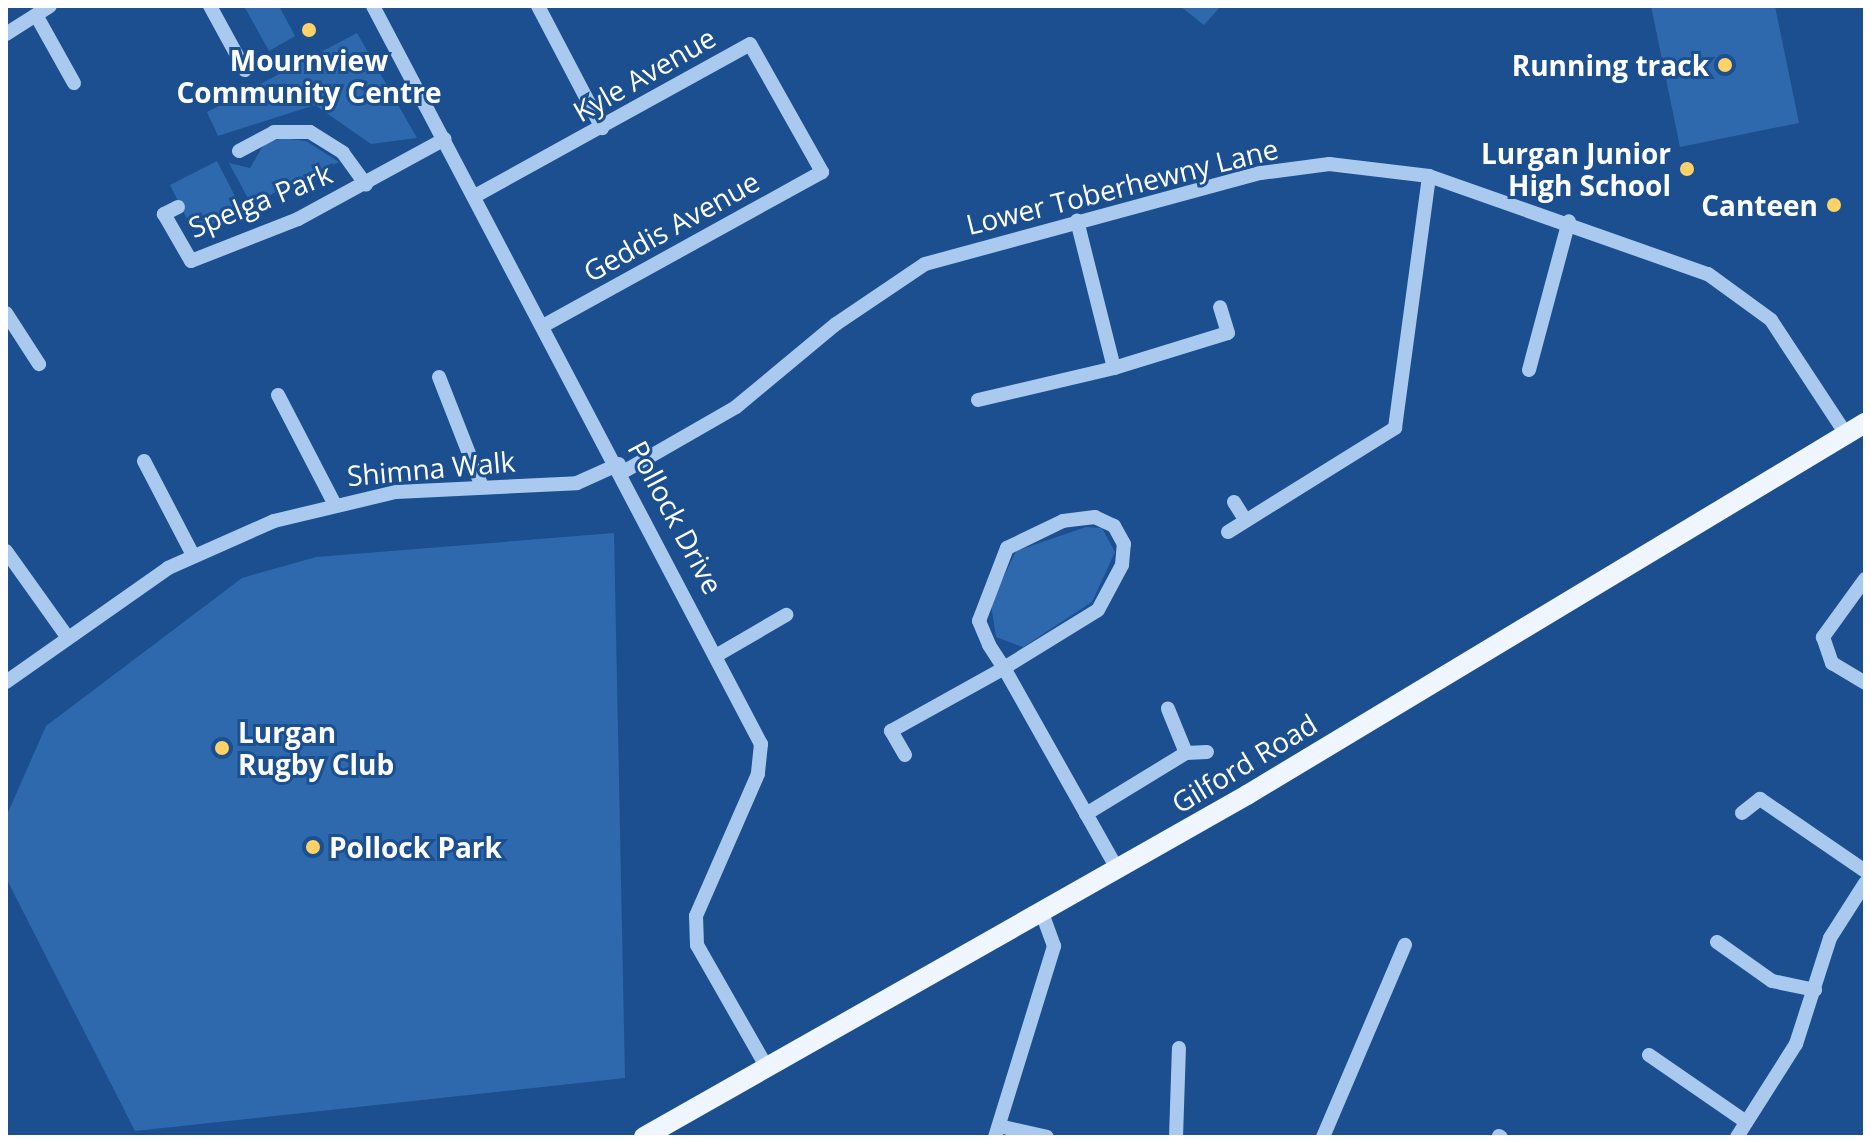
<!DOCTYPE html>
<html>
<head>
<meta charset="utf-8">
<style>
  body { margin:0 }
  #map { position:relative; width:1871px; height:1143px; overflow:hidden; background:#1b4f8f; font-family:"Open Sans",sans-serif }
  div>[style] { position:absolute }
  .green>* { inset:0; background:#2e69ad }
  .minor>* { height:14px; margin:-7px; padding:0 7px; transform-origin:7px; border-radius:7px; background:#a9c9ee }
  .major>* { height:20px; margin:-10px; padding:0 10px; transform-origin:10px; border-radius:10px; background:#f0f6ff }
  .dots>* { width:22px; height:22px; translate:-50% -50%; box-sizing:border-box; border:4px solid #1b4f8f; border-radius:50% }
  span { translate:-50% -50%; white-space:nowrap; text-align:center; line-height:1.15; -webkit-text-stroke:6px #1b4f8f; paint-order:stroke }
  .poi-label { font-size:28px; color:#fff; font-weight:700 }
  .right { translate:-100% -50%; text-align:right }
  .left { translate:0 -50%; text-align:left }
  .street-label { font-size:28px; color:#fff }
  .frame { position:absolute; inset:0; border:8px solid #fff; pointer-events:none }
</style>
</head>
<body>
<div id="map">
  <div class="green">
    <div style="clip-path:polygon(244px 6px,279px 6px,295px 36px,269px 51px)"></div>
    <div style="clip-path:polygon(1180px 6px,1221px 6px,1204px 25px)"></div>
    <div style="clip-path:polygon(1651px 6px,1775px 6px,1799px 123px,1680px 147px)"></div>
    <div style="clip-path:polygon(357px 33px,417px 138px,371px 144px,315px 105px,218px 136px,207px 112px)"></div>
    <div style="clip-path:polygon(282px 138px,306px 141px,339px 162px,251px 204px,229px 163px,250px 168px,264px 144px)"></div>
    <div style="clip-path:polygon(217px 161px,243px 212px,193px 231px,170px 185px)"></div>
    <div style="clip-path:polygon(1086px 527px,1102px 528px,1115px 552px,1092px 602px,1023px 647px,996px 637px,991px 604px,1016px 551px)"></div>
    <div style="clip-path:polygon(614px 533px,625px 1078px,135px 1131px,6px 878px,6px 817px,46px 726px,242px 578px,316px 557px)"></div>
  </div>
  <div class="minor">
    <div style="left:210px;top:6px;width:73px;rotate:61.3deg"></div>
    <div style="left:373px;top:6px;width:834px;rotate:62.27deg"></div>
    <div style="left:761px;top:744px;width:30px;rotate:96deg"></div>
    <div style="left:758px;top:774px;width:155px;rotate:113.6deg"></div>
    <div style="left:696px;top:916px;width:29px;rotate:88deg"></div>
    <div style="left:697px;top:945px;width:139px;rotate:60.3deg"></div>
    <div style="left:538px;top:6px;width:138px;rotate:62.3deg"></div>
    <div style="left:36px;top:15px;width:78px;rotate:60.8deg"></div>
    <div style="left:6px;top:34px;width:52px;rotate:-32.5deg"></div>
    <div style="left:239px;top:151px;width:40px;rotate:-28deg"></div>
    <div style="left:274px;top:132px;width:36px"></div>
    <div style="left:310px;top:132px;width:39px;rotate:32deg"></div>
    <div style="left:343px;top:153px;width:39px;rotate:54deg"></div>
    <div style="left:475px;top:196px;width:314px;rotate:-28.9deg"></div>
    <div style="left:750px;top:44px;width:147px;rotate:60.6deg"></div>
    <div style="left:822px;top:172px;width:316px;rotate:151.1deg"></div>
    <div style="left:178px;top:207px;width:16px;rotate:153deg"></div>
    <div style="left:164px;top:214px;width:54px;rotate:60.1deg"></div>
    <div style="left:191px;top:261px;width:115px;rotate:-21.4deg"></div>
    <div style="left:298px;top:219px;width:167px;rotate:-28.6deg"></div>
    <div style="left:6px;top:313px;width:61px;rotate:57.1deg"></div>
    <div style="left:1114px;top:368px;width:119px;rotate:-17.1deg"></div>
    <div style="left:1228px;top:333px;width:27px;rotate:-107deg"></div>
    <div style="left:1529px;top:370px;width:154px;rotate:-75deg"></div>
    <div style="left:439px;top:377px;width:115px;rotate:68.6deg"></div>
    <div style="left:278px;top:395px;width:122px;rotate:62.6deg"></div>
    <div style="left:978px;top:400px;width:140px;rotate:-13.2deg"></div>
    <div style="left:1114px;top:368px;width:152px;rotate:-104.1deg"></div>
    <div style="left:144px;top:461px;width:106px;rotate:62.5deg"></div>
    <div style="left:623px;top:472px;width:130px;rotate:-29.9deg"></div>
    <div style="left:736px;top:407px;width:130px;rotate:-39.7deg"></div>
    <div style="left:836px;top:324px;width:107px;rotate:-34deg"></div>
    <div style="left:925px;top:264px;width:348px;rotate:-15.2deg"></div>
    <div style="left:1261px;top:173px;width:69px;rotate:-7.5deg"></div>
    <div style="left:1329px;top:164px;width:101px;rotate:6.8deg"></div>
    <div style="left:1429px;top:176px;width:296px;rotate:19.4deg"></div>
    <div style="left:1708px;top:274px;width:78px;rotate:36.1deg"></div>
    <div style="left:1771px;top:320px;width:136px;rotate:56.7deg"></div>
    <div style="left:1234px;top:502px;width:22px;rotate:58deg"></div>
    <div style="left:1228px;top:532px;width:197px;rotate:-31.9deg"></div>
    <div style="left:1395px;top:428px;width:254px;rotate:-82.3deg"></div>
    <div style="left:6px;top:551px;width:103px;rotate:54.5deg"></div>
    <div style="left:1865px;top:579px;width:72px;rotate:125.9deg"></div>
    <div style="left:1823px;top:637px;width:28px;rotate:71deg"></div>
    <div style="left:1832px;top:663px;width:39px;rotate:31deg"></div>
    <div style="left:719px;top:654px;width:78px;rotate:-30.2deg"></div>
    <div style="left:6px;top:682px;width:198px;rotate:-35.1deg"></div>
    <div style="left:168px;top:568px;width:116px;rotate:-23.9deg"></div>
    <div style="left:274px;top:521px;width:125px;rotate:-13.4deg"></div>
    <div style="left:396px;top:492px;width:181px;rotate:-2.8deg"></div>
    <div style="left:577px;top:483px;width:46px;rotate:-24.3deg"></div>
    <div style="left:1186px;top:753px;width:21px;rotate:-3deg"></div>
    <div style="left:905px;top:755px;width:28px;rotate:-120deg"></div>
    <div style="left:891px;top:731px;width:129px;rotate:-29.1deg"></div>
    <div style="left:1004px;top:668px;width:110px;rotate:-31.7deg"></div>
    <div style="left:1098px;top:610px;width:51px;rotate:-61.9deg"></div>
    <div style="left:1122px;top:565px;width:21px;rotate:-85deg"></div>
    <div style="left:1124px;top:544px;width:21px;rotate:-119deg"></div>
    <div style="left:1114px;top:526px;width:21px;rotate:-155deg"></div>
    <div style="left:1095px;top:517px;width:32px;rotate:173deg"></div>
    <div style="left:1063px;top:521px;width:62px;rotate:154.3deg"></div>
    <div style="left:1007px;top:548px;width:78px;rotate:111deg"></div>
    <div style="left:979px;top:621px;width:26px;rotate:67deg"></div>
    <div style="left:989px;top:645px;width:27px;rotate:57deg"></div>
    <div style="left:1004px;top:668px;width:232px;rotate:60.6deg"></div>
    <div style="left:1742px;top:813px;width:23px;rotate:-38deg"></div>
    <div style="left:1760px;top:799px;width:127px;rotate:34.4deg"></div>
    <div style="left:1086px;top:814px;width:117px;rotate:-31.4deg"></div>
    <div style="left:1186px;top:753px;width:48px;rotate:-112.2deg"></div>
    <div style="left:1717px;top:942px;width:67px;rotate:35.3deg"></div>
    <div style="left:1772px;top:981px;width:44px;rotate:11.8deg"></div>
    <div style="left:1649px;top:1055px;width:118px;rotate:34.6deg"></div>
    <div style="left:999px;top:1126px;width:49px;rotate:12.9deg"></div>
    <div style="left:1499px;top:1136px;width:2px;rotate:27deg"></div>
    <div style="left:995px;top:1137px;width:200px;rotate:-72.8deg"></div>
    <div style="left:1054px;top:946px;width:37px;rotate:-110deg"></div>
    <div style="left:1176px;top:1137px;width:89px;rotate:-88.1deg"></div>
    <div style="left:1323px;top:1137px;width:209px;rotate:-66.9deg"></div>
    <div style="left:1737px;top:1137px;width:110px;rotate:-57.6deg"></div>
    <div style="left:1796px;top:1044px;width:111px;rotate:-72.2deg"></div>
    <div style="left:1830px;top:938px;width:65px;rotate:-57.5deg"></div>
  </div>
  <div class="major">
    <div style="left:644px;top:1137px;width:693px;rotate:-29.56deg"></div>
    <div style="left:1247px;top:795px;width:721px;rotate:-31.05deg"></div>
  </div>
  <div class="dots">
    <div style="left:309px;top:30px;background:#ffd166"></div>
    <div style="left:1725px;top:65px;background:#ffd166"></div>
    <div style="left:1687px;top:169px;background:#ffd166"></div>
    <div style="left:1834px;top:205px;background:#ffd166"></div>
    <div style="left:222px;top:748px;background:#ffd166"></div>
    <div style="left:313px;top:847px;background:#ffd166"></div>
  </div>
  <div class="poi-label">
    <span style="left:309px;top:76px">Mournview<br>Community Centre</span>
    <span class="right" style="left:1709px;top:65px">Running track</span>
    <span class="right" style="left:1671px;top:169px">Lurgan Junior<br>High School</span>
    <span class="right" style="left:1818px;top:205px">Canteen</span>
    <span class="left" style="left:238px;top:748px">Lurgan<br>Rugby Club</span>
    <span class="left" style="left:329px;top:847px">Pollock Park</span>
  </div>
  <div class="street-label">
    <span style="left:644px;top:74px;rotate:-30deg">Kyle Avenue</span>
    <span style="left:1122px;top:186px;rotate:-14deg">Lower Toberhewny Lane</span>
    <span style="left:260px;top:200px;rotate:-22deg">Spelga Park</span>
    <span style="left:671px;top:226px;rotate:-29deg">Geddis Avenue</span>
    <span style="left:431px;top:468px;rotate:-5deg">Shimna Walk</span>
    <span style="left:676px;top:517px;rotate:62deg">Pollock Drive</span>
    <span style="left:1244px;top:763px;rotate:-31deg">Gilford Road</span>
  </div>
  <div class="frame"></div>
</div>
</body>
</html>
